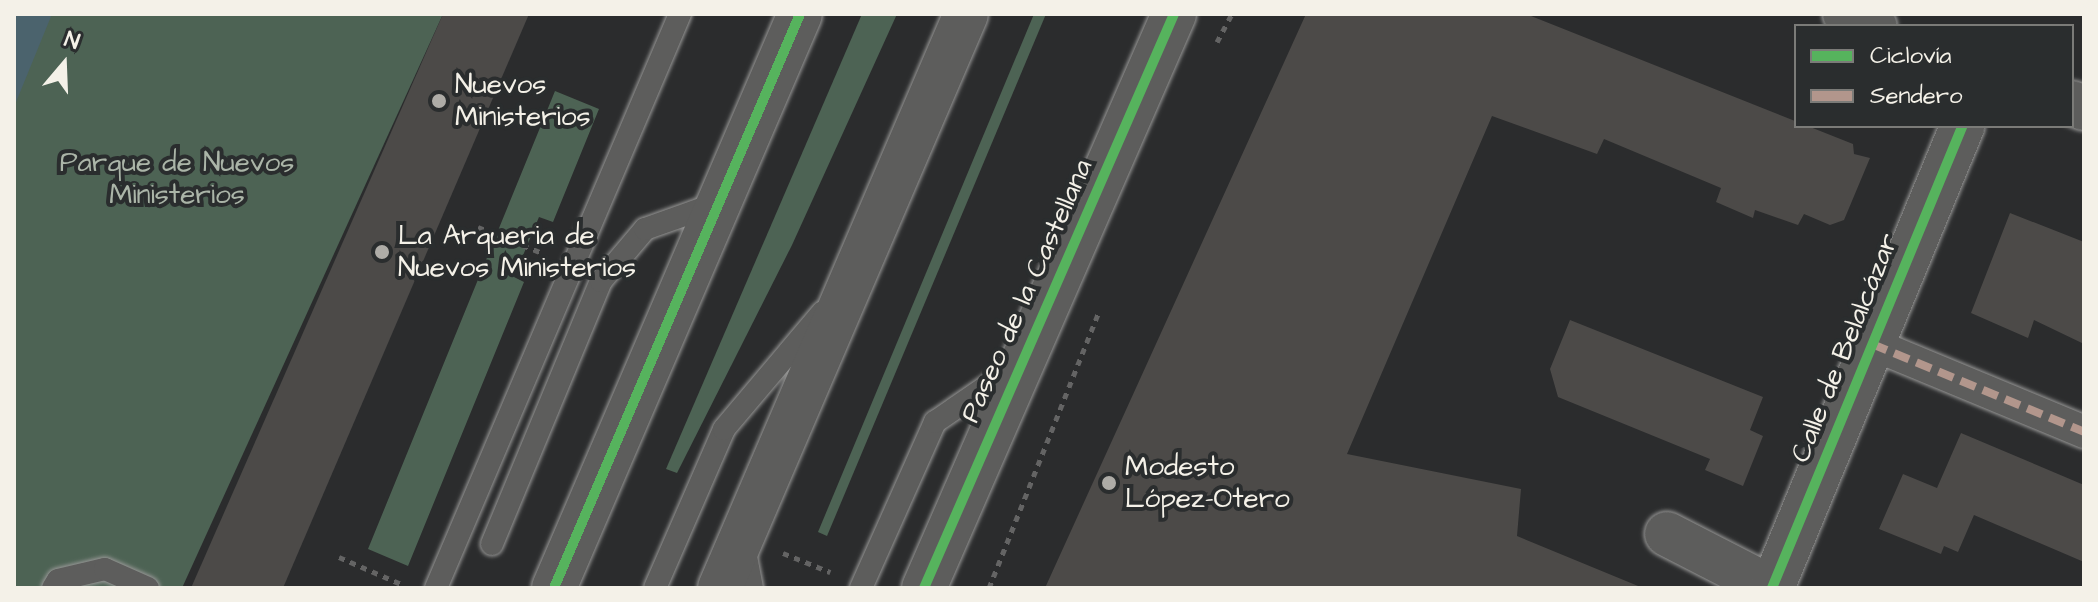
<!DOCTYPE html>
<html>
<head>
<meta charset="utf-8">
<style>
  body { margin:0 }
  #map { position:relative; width:2098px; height:602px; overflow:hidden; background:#2b2c2d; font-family:"Architects Daughter",sans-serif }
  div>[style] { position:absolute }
  .green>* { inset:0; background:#4d6354 }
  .water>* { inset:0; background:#4b636d }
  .building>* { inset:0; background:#4c4a48 }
  .path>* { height:5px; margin-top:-2.5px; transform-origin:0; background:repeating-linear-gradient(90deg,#646464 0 6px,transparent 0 12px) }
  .roads { filter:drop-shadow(0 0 2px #979796) drop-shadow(0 0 2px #979796) }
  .service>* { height:22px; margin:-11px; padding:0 11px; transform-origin:11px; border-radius:11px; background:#5d5d5c }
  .pedestrian>* { height:32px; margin:-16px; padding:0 16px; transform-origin:16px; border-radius:16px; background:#5d5d5c }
  .minor>* { height:44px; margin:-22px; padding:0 22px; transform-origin:22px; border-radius:22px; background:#5d5d5c }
  .trunk>* { height:44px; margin:-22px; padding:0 22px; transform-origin:22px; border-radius:22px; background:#5d5d5c }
  .quiet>* { height:8px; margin-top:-4px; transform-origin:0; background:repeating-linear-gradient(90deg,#b2968c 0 16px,transparent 0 24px) }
  .cycleway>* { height:10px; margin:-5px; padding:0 5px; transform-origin:5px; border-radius:5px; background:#56b35d }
  .dots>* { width:22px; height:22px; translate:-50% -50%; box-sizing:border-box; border:4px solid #2a2d2e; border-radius:50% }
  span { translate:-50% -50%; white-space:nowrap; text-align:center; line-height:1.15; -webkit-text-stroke:8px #2a2d2e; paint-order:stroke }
  .poi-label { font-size:28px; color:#f4f1e8 }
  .left { translate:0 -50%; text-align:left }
  .park-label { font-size:28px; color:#abb5a8 }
  .street-label { font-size:28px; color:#f4f1e8 }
  .frame { position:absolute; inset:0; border:16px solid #f4f1e8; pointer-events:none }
  .legend { position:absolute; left:1794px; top:24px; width:280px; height:104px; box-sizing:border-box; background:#2a2d2e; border:2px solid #7b7b78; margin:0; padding:10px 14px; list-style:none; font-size:24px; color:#f4f1e8 }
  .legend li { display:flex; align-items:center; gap:16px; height:40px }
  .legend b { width:40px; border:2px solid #7b7b78 }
  .north { position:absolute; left:24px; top:24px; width:80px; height:80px; -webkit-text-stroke:6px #2a2d2e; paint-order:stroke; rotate:19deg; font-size:22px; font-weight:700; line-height:32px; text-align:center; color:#f4f1e8 }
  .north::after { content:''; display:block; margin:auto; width:28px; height:36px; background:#f4f1e8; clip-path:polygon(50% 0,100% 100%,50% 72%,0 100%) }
</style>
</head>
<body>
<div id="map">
  <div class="green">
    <div style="clip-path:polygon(14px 14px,443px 14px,182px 588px,14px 588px)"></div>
    <div style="clip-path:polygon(862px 14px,897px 14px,792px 245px,677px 473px,666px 469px)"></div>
    <div style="clip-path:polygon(1034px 14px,1046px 14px,827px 536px,818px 532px)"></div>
    <div style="clip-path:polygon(555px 91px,599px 109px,553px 222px,539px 217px,514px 277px,524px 282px,408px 566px,368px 549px)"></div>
  </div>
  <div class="water">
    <div style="clip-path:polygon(14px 14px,52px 14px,14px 107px)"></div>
  </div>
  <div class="building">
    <div style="clip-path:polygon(443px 14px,529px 14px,283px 588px,191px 588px)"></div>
    <div style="clip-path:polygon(1306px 14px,1526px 14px,1853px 144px,1854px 154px,1870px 158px,1844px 220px,1830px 225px,1804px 214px,1798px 225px,1755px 210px,1753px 218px,1716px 202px,1721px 188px,1604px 139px,1597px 154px,1492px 116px,1347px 454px,1521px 489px,1517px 536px,1643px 588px,1045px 588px)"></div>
    <div style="clip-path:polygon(2010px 213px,2084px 242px,2084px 344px,2034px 320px,2028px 338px,1971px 313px)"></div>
    <div style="clip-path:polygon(1570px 320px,1763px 397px,1750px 430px,1763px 436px,1743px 486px,1705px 470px,1710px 459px,1558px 397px,1550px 369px)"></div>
    <div style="clip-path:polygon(1961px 433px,2084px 485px,2084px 562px,1974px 515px,1958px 552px,1944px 546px,1941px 554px,1879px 529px,1903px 474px,1937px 488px)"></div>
  </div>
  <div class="path">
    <div style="left:1217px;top:42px;width:32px;rotate:-62deg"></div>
    <div style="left:478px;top:227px;width:67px;rotate:22deg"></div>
    <div style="left:783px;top:553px;width:51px;rotate:22deg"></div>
    <div style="left:339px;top:557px;width:68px;rotate:23.5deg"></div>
    <div style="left:989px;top:588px;width:295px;rotate:-68.3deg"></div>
  </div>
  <div class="roads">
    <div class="service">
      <div style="left:492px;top:544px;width:285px;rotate:-67.5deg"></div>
      <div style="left:601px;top:281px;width:68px;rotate:-49.8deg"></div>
      <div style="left:645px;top:229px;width:77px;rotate:-19.6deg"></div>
      <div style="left:744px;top:546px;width:43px;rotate:79.2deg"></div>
      <div style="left:53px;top:588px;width:9px;rotate:-58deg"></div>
      <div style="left:58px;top:580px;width:48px;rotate:-13.2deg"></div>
      <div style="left:105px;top:569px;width:47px;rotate:23.8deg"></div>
      <div style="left:436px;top:588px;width:624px;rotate:-66.97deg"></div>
      <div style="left:655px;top:588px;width:173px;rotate:-66.5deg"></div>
      <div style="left:724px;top:429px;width:153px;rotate:-49.8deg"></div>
      <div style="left:861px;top:588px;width:182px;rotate:-66deg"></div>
      <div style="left:935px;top:422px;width:93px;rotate:-34.5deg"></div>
    </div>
    <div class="pedestrian">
      <div style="left:1872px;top:344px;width:230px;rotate:22.5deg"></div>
    </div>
    <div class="minor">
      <div style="left:1845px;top:14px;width:32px;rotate:22deg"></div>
      <div style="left:2072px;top:103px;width:13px;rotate:23deg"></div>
      <div style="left:1667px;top:534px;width:118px;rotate:27.2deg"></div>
      <div style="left:924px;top:588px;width:626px;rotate:-66.46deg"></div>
      <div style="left:1772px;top:588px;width:500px;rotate:-67.6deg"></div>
    </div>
    <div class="trunk">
      <div style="left:554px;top:588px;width:624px;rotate:-66.8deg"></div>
      <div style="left:720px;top:588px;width:624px;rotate:-66.8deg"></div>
    </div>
  </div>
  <div class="quiet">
    <div style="left:1872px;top:344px;width:230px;rotate:22.5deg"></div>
  </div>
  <div class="cycleway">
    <div style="left:554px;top:588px;width:624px;rotate:-66.8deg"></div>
    <div style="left:924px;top:588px;width:626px;rotate:-66.46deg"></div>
    <div style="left:1772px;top:588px;width:500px;rotate:-67.6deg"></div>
  </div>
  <div class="dots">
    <div style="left:439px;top:101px;background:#aeaca7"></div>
    <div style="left:382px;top:252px;background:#aeaca7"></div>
    <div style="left:1109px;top:483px;background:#aeaca7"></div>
  </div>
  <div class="poi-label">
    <span class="left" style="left:455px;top:101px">Nuevos<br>Ministerios</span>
    <span class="left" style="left:398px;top:252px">La Arqueria de<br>Nuevos Ministerios</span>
    <span class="left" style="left:1125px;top:483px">Modesto<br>López-Otero</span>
  </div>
  <div class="park-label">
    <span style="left:177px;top:179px">Parque de Nuevos<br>Ministerios</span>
  </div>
  <div class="street-label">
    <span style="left:1027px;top:291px;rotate:-66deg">Paseo de la Castellana</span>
    <span style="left:1845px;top:348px;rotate:-68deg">Calle de Belalcázar</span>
  </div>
  <div class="frame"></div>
  <ul class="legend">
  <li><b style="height:10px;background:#56b35d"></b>Ciclovía</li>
  <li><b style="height:10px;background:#b2968c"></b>Sendero</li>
  </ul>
  <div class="north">N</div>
</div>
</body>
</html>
